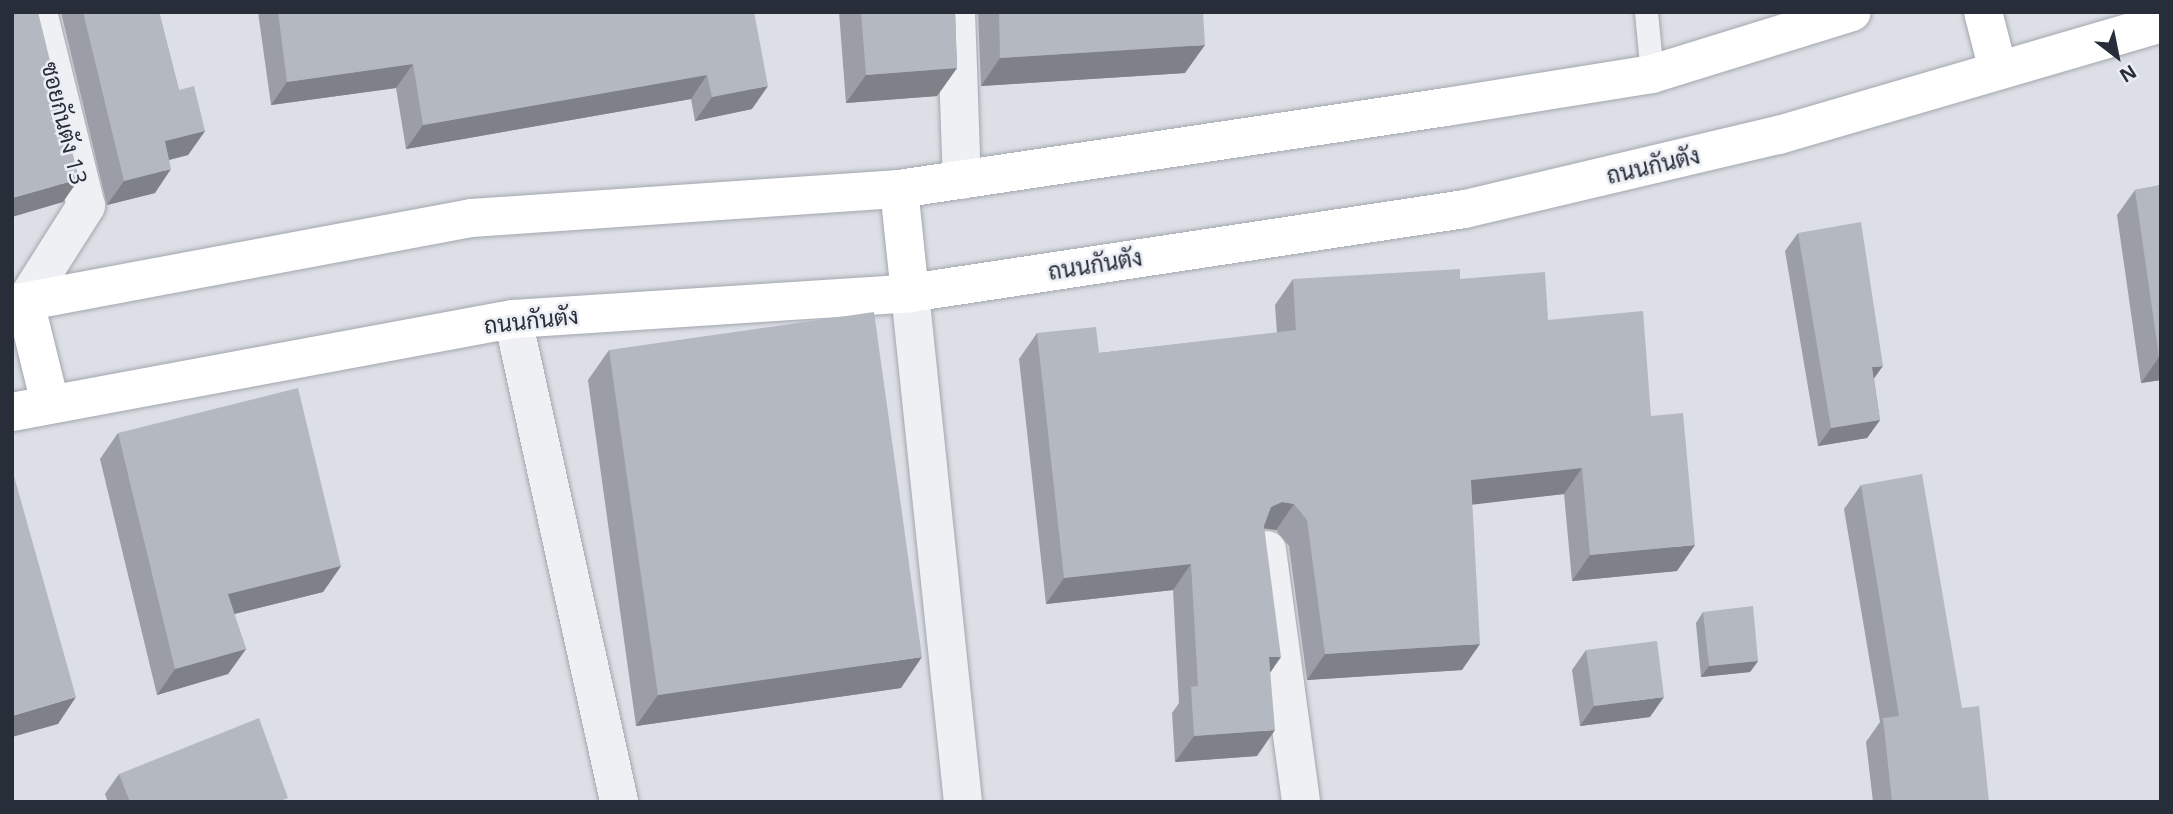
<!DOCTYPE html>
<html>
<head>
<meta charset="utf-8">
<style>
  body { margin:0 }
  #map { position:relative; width:2173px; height:814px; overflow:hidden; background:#dcdfe5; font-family:"Open Sans",Sarabun,sans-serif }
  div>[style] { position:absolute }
  .roads { filter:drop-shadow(0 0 2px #a2a6ae) drop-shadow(0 0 2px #a2a6ae) }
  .lane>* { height:23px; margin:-11.5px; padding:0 11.5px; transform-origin:11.5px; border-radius:11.5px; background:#eff0f4 }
  .street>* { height:38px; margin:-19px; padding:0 19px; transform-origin:19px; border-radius:19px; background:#eff0f4 }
  .primary>* { height:38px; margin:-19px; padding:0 19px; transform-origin:19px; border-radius:19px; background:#fff }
  .wall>* { inset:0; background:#9b9ea6 }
  .shaded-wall>* { inset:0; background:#7e8187 }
  .building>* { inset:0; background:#b4b8c1 }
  span { translate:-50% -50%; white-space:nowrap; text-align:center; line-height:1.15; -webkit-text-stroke:5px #ebeef3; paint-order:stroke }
  .street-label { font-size:23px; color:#282d3a }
  .frame { position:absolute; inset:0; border:14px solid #282d3a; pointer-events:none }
  .north { position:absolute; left:2082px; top:21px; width:70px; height:70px; -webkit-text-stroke:5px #ebeef3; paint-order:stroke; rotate:148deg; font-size:19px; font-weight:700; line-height:28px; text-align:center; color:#282d3a }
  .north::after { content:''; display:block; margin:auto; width:24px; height:32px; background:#282d3a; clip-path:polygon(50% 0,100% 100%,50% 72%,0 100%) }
</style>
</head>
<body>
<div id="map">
  <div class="roads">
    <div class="lane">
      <div style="left:1646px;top:12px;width:62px;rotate:84.5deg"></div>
    </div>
    <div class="street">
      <div style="left:956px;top:12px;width:168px;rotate:88deg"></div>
      <div style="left:910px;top:293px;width:512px;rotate:84.06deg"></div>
      <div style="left:25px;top:302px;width:114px;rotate:-57.6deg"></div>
      <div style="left:86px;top:206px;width:200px;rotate:-103.9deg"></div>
      <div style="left:513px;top:319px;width:494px;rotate:77.6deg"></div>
      <div style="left:1267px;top:550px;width:254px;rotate:82.3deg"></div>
    </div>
    <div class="primary">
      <div style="left:1983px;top:12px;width:60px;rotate:75.5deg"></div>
      <div style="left:899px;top:189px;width:105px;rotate:84deg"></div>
      <div style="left:25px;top:302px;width:104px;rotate:76.1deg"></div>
      <div style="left:12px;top:304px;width:468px;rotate:-10.6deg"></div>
      <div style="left:472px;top:218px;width:428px;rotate:-3.9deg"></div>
      <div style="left:899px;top:189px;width:553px;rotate:-8.53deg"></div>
      <div style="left:1446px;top:107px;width:209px;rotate:-9.1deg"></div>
      <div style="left:1652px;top:74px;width:209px;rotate:-17.2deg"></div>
      <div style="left:12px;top:412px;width:510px;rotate:-10.52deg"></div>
      <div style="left:513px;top:319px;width:398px;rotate:-3.7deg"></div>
      <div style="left:910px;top:293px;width:561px;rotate:-8.61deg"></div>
      <div style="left:1465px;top:209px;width:323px;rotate:-13.3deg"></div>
      <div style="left:1779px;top:135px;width:398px;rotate:-16.3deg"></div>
    </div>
  </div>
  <div class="wall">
    <div style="clip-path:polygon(61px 12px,159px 12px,179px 90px,205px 131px,188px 155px,169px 160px,155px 193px,107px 205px)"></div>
    <div style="clip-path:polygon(258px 12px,754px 12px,752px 109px,695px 121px,691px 99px,406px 149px,396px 88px,271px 105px)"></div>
    <div style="clip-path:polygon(839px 12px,955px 12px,957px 68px,937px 96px,846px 103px)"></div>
    <div style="clip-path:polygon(978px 12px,1203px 12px,1185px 73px,981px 86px)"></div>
    <div style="clip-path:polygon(2161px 185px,2161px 380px,2141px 383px,2117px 215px,2135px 190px)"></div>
    <div style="clip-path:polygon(1798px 233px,1874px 379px,1880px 420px,1867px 438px,1818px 446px,1785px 251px)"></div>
    <div style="clip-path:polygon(1293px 279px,1460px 279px,1548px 320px,1651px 416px,1677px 571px,1572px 581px,1564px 494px,1472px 504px,1462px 670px,1307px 680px,1289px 546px,1276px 530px,1264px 529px,1270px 672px,1257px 756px,1175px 762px,1172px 713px,1179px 703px,1173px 590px,1046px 604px,1019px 359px,1037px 333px,1099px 353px,1277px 333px,1275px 305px)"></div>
    <div style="clip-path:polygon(609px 350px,901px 688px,636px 726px,588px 380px)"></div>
    <div style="clip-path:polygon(118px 433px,341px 566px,323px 592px,234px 614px,246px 649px,228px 674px,157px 695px,100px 459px)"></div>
    <div style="clip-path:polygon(1861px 485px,1962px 708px,1989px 802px,1873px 802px,1866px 742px,1880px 722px,1844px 509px)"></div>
    <div style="clip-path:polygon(1703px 612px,1758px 661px,1750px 672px,1701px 677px,1696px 623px)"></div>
    <div style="clip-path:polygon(1586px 650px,1650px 717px,1580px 726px,1572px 670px)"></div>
    <div style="clip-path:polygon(119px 774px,285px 802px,108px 802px,105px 794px)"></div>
  </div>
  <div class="shaded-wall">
    <div style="clip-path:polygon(1205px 45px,1185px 73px,981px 86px,1000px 58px)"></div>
    <div style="clip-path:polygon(413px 64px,396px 88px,271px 105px,287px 82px)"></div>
    <div style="clip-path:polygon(957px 68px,937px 96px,846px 103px,866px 75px)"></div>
    <div style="clip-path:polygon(707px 75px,691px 99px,406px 149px,423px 125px)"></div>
    <div style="clip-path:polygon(768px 86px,752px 109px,695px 121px,712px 97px)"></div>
    <div style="clip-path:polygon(205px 131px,188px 155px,149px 165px,165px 141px)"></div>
    <div style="clip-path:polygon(171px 169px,155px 193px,107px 205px,124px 181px)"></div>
    <div style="clip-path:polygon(79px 179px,63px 202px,12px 217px,12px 198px)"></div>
    <div style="clip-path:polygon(2159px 357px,2161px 357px,2161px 380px,2141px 383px)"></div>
    <div style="clip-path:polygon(1883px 366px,1870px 384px,1872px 367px)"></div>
    <div style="clip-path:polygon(1880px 420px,1867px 438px,1818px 446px,1831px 428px)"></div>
    <div style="clip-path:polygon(1582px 468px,1564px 494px,1453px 507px,1471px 480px)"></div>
    <div style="clip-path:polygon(1282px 502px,1294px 504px,1276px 530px,1263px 528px,1253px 533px,1271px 507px)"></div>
    <div style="clip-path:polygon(1695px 545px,1677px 571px,1572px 581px,1590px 555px)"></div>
    <div style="clip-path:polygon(1191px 564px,1173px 590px,1046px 604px,1064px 578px)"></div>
    <div style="clip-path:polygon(341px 566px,323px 592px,210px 620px,228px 594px)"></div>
    <div style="clip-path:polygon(1480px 644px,1462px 670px,1307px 680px,1325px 654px)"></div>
    <div style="clip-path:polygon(246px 649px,228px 674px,157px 695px,175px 669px)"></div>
    <div style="clip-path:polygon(922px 657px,901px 688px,636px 726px,658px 695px)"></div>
    <div style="clip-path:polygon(1269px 657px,1281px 657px,1263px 683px)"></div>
    <div style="clip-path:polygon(1758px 661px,1750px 672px,1701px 677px,1709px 666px)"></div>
    <div style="clip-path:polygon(76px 697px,58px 724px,12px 737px,12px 716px)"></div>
    <div style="clip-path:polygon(1664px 697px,1650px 717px,1580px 726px,1594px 706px)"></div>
    <div style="clip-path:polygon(1275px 730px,1257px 756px,1175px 762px,1194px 736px)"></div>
  </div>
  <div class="building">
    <div style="clip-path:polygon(12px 12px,38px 12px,79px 179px,12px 198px)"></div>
    <div style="clip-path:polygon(83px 12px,159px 12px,179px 90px,194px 86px,205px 131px,165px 141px,171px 169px,124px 181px)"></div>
    <div style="clip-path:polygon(278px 12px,754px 12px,768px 86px,712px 97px,707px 75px,423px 125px,413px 64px,287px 82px)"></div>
    <div style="clip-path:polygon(861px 12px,955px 12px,957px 68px,866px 75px)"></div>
    <div style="clip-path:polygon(999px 12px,1203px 12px,1205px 45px,1000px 58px)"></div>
    <div style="clip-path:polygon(2161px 185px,2161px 357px,2159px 357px,2135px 190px)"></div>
    <div style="clip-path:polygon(1861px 222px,1883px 366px,1872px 367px,1880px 420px,1831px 428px,1798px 233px)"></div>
    <div style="clip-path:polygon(1460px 269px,1460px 279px,1545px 272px,1548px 320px,1643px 311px,1651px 416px,1683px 413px,1695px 545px,1590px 555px,1582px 468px,1471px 480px,1480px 644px,1325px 654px,1307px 520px,1294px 504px,1282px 502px,1271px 507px,1264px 526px,1281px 657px,1269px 657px,1275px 730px,1194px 736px,1191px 687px,1198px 686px,1191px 564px,1064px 578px,1037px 333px,1096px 327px,1099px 353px,1296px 330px,1293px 279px)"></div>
    <div style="clip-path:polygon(874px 312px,922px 657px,658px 695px,609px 350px)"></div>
    <div style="clip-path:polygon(298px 388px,341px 566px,228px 594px,246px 649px,175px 669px,118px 433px)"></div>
    <div style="clip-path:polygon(12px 469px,76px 697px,12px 716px)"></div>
    <div style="clip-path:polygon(1922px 474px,1962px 708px,1979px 706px,1989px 802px,1892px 802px,1883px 718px,1899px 716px,1861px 485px)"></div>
    <div style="clip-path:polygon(1753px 606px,1758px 661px,1709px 666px,1703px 612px)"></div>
    <div style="clip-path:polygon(1657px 641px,1664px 697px,1594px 706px,1586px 650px)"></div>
    <div style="clip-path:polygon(259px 718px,288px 798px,278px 802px,130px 802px,119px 774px)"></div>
  </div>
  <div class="street-label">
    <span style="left:65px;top:123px;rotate:76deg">ซอยกันตัง 13</span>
    <span style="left:1653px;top:165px;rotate:-13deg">ถนนกันตัง</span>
    <span style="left:1095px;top:264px;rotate:-9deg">ถนนกันตัง</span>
    <span style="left:531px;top:320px;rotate:-6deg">ถนนกันตัง</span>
  </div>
  <div class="frame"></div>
  <div class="north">N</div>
</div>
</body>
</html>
